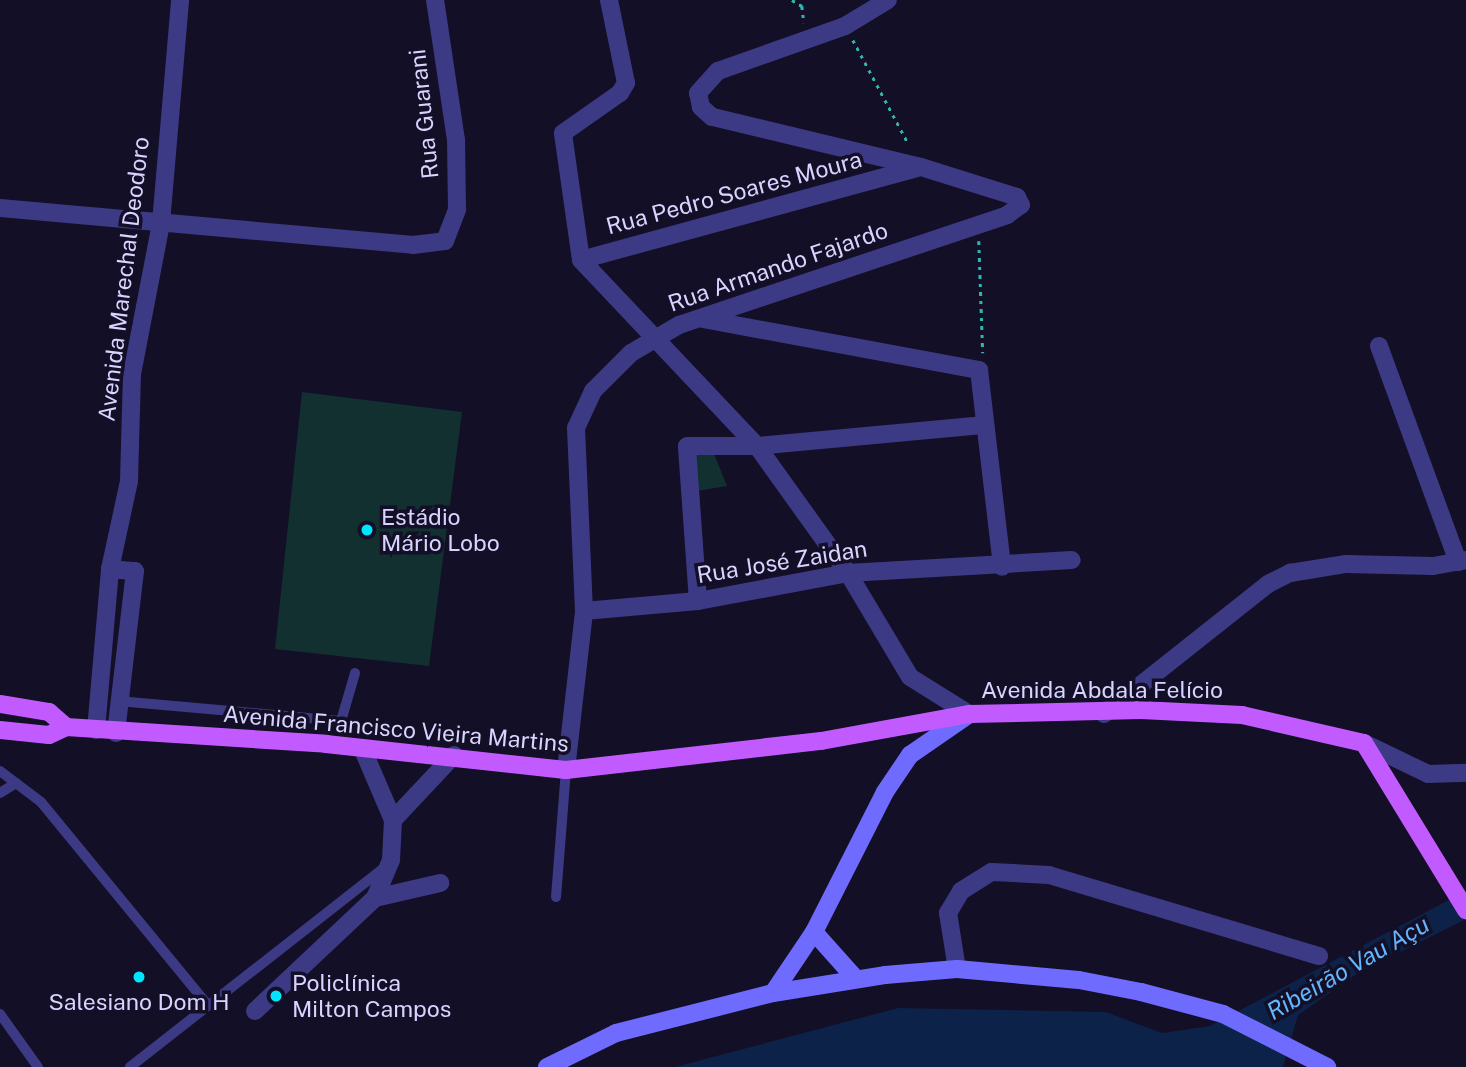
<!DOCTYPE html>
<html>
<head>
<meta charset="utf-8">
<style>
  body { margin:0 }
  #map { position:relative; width:1466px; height:1067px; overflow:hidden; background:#130f26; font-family:"Public Sans",sans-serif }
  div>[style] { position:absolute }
  .green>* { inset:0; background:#12302f }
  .water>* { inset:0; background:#0c2248 }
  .path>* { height:2.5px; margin-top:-1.25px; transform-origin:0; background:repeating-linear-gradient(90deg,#2fb8b0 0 3.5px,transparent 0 8.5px) }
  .lane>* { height:10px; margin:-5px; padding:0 5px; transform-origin:5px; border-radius:5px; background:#3d3a85 }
  .street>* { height:18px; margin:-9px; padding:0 9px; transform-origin:9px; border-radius:9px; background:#3d3a85 }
  .secondary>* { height:18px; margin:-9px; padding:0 9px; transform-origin:9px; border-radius:9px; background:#6f6bff }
  .primary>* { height:18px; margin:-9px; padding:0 9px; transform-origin:9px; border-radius:9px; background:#c25bff }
  .dots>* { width:19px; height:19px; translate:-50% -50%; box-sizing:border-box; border:4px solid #130f26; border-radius:50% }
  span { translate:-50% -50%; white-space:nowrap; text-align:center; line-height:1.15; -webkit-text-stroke:7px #130f26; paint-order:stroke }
  .street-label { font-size:23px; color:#d9d4ff }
  .poi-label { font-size:23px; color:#d9d4ff }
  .left { translate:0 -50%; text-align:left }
  .water-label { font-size:24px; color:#62b6ff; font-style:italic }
</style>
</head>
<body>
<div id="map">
  <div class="green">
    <div style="clip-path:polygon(302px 392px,462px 412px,429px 666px,275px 649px)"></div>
    <div style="clip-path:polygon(713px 451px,727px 486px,697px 491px,691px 452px)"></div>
  </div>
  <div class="water">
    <div style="clip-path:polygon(1466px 891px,1466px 919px,1358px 973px,1298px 1015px,1283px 1067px,675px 1067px,898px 1008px,1106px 1012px,1162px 1033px,1210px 1026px)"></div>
  </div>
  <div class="path">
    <div style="left:792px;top:0;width:12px;rotate:31deg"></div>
    <div style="left:802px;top:6px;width:17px;rotate:83deg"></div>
    <div style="left:853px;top:40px;width:119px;rotate:61.9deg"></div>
    <div style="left:979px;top:241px;width:112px;rotate:88deg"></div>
  </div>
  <div class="lane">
    <div style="left:118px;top:701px;width:224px;rotate:5.1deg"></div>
    <div style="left:341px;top:721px;width:50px;rotate:-73.7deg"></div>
    <div style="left:0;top:771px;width:51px;rotate:37.1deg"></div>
    <div style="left:41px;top:802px;width:263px;rotate:50.6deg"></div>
    <div style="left:0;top:793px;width:19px;rotate:-32deg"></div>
    <div style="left:556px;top:897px;width:127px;rotate:-85.5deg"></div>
    <div style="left:0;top:1014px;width:65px;rotate:54.4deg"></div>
    <div style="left:130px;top:1067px;width:323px;rotate:-38.1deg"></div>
  </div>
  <div class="street">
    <div style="left:917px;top:168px;width:348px;rotate:164.7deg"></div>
    <div style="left:581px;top:260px;width:256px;rotate:46.6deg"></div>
    <div style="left:757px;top:446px;width:156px;rotate:54.4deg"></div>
    <div style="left:848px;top:573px;width:121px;rotate:59.2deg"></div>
    <div style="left:910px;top:677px;width:70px;rotate:32.1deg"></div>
    <div style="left:0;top:208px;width:415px;rotate:5.1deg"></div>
    <div style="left:413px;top:245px;width:32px;rotate:-7deg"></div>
    <div style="left:445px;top:241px;width:34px;rotate:-69deg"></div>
    <div style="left:457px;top:209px;width:69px;rotate:-90.8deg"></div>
    <div style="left:456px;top:140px;width:142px;rotate:-98.5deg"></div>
    <div style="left:581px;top:260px;width:128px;rotate:-98.1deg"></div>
    <div style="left:563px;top:133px;width:70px;rotate:-35.1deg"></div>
    <div style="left:620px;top:93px;width:12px;rotate:-59deg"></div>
    <div style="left:626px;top:83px;width:85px;rotate:-101.6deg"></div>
    <div style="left:703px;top:319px;width:281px;rotate:10.5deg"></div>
    <div style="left:979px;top:370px;width:198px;rotate:83.3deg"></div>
    <div style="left:1379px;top:346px;width:230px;rotate:69.9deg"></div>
    <div style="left:110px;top:569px;width:25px;rotate:5deg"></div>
    <div style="left:135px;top:571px;width:163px;rotate:96.7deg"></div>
    <div style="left:698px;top:601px;width:155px;rotate:-94.1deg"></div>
    <div style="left:687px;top:446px;width:70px"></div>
    <div style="left:757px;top:446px;width:229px;rotate:-5.3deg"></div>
    <div style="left:584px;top:611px;width:114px;rotate:-5deg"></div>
    <div style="left:698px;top:601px;width:153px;rotate:-10.6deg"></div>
    <div style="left:848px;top:573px;width:224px;rotate:-3.3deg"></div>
    <div style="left:1104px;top:714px;width:209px;rotate:-38.4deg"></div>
    <div style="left:1268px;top:584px;width:25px;rotate:-27deg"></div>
    <div style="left:1290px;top:573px;width:57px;rotate:-9.1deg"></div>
    <div style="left:1346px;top:564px;width:87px;rotate:1.3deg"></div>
    <div style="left:1433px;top:566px;width:34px;rotate:-10deg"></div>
    <div style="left:96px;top:730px;width:162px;rotate:-85deg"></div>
    <div style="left:110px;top:569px;width:90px;rotate:-77.8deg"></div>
    <div style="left:129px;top:481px;width:107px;rotate:-88.4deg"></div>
    <div style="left:132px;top:374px;width:154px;rotate:-79.1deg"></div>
    <div style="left:161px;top:223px;width:224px;rotate:-85.1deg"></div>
    <div style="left:1364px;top:743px;width:71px;rotate:25.8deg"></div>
    <div style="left:1428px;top:774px;width:38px;rotate:-2deg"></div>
    <div style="left:363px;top:750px;width:76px;rotate:66.8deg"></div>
    <div style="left:393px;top:820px;width:89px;rotate:-46.8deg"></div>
    <div style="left:566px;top:770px;width:160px;rotate:-83.5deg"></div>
    <div style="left:584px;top:611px;width:183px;rotate:-92.5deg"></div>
    <div style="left:576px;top:428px;width:41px;rotate:-65.3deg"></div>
    <div style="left:593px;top:391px;width:54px;rotate:-45deg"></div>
    <div style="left:631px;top:353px;width:56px;rotate:-30.3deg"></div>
    <div style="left:679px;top:325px;width:346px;rotate:-18.5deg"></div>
    <div style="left:1007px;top:215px;width:17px;rotate:-36deg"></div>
    <div style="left:1021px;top:205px;width:9px;rotate:-117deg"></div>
    <div style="left:1017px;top:197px;width:101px;rotate:-162.6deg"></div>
    <div style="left:921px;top:167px;width:215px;rotate:-166.5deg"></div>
    <div style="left:712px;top:117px;width:15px;rotate:-138deg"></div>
    <div style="left:701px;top:107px;width:14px;rotate:-102deg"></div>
    <div style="left:698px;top:93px;width:30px;rotate:-48deg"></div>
    <div style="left:718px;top:71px;width:135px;rotate:-19.5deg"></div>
    <div style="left:845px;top:26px;width:50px;rotate:-31.2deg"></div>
    <div style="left:375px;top:898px;width:67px;rotate:-13deg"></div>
    <div style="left:957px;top:969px;width:57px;rotate:-99.1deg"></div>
    <div style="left:948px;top:913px;width:26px;rotate:-59deg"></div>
    <div style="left:961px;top:891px;width:36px;rotate:-32deg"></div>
    <div style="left:992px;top:872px;width:57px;rotate:3deg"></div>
    <div style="left:1049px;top:875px;width:282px;rotate:16.7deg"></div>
    <div style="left:255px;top:1011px;width:165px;rotate:-43.3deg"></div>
    <div style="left:375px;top:898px;width:41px;rotate:-67.2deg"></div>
    <div style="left:391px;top:860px;width:40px;rotate:-87.1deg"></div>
  </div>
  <div class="secondary">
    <div style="left:814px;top:932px;width:63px;rotate:48.2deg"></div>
    <div style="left:773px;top:993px;width:73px;rotate:-56.1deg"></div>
    <div style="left:814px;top:932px;width:157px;rotate:-63.1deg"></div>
    <div style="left:885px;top:792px;width:45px;rotate:-56deg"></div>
    <div style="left:910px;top:755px;width:70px;rotate:-34.6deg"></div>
    <div style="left:547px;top:1067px;width:77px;rotate:-26.2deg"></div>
    <div style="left:616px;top:1033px;width:162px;rotate:-14.3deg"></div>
    <div style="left:773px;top:993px;width:113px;rotate:-9.1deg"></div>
    <div style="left:885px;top:975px;width:72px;rotate:-4.8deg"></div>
    <div style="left:957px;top:969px;width:122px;rotate:5.2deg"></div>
    <div style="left:1079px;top:980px;width:63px;rotate:11deg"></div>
    <div style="left:1141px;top:992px;width:85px;rotate:15deg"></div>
    <div style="left:1223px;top:1014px;width:117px;rotate:27deg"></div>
  </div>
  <div class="primary">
    <div style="left:0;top:704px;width:50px;rotate:9.3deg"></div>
    <div style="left:49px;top:712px;width:23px;rotate:41deg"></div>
    <div style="left:0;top:730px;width:49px;rotate:5.8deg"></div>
    <div style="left:49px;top:735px;width:19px;rotate:-25deg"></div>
    <div style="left:66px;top:727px;width:261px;rotate:3.7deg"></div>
    <div style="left:326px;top:744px;width:241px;rotate:6.2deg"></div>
    <div style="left:566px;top:770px;width:257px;rotate:-6.5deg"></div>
    <div style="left:821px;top:741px;width:150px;rotate:-10.3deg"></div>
    <div style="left:969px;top:714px;width:172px;rotate:-1.3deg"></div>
    <div style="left:1141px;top:710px;width:101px;rotate:2.8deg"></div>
    <div style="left:1242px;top:715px;width:125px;rotate:12.9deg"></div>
    <div style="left:1364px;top:743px;width:196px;rotate:58.6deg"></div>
  </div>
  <div class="dots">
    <div style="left:367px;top:530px;background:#00e5ff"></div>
    <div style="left:139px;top:977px;background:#00e5ff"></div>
    <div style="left:276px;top:996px;background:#00e5ff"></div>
  </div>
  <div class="street-label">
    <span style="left:424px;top:114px;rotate:-96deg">Rua Guarani</span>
    <span style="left:734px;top:193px;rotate:-15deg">Rua Pedro Soares Moura</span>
    <span style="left:778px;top:267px;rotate:-19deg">Rua Armando Fajardo</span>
    <span style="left:124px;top:279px;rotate:-83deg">Avenida Marechal Deodoro</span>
    <span style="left:782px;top:562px;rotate:-9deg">Rua José Zaidan</span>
    <span style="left:1102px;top:690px">Avenida Abdala Felício</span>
    <span style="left:396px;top:729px;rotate:5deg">Avenida Francisco Vieira Martins</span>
  </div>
  <div class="poi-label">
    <span class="left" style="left:381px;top:530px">Estádio<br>Mário Lobo</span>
    <span class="left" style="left:292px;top:996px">Policlínica<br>Milton Campos</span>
    <span style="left:139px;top:1002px">Salesiano Dom H</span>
  </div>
  <div class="water-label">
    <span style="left:1348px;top:968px;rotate:-30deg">Ribeirão Vau Açu</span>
  </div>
</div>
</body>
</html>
